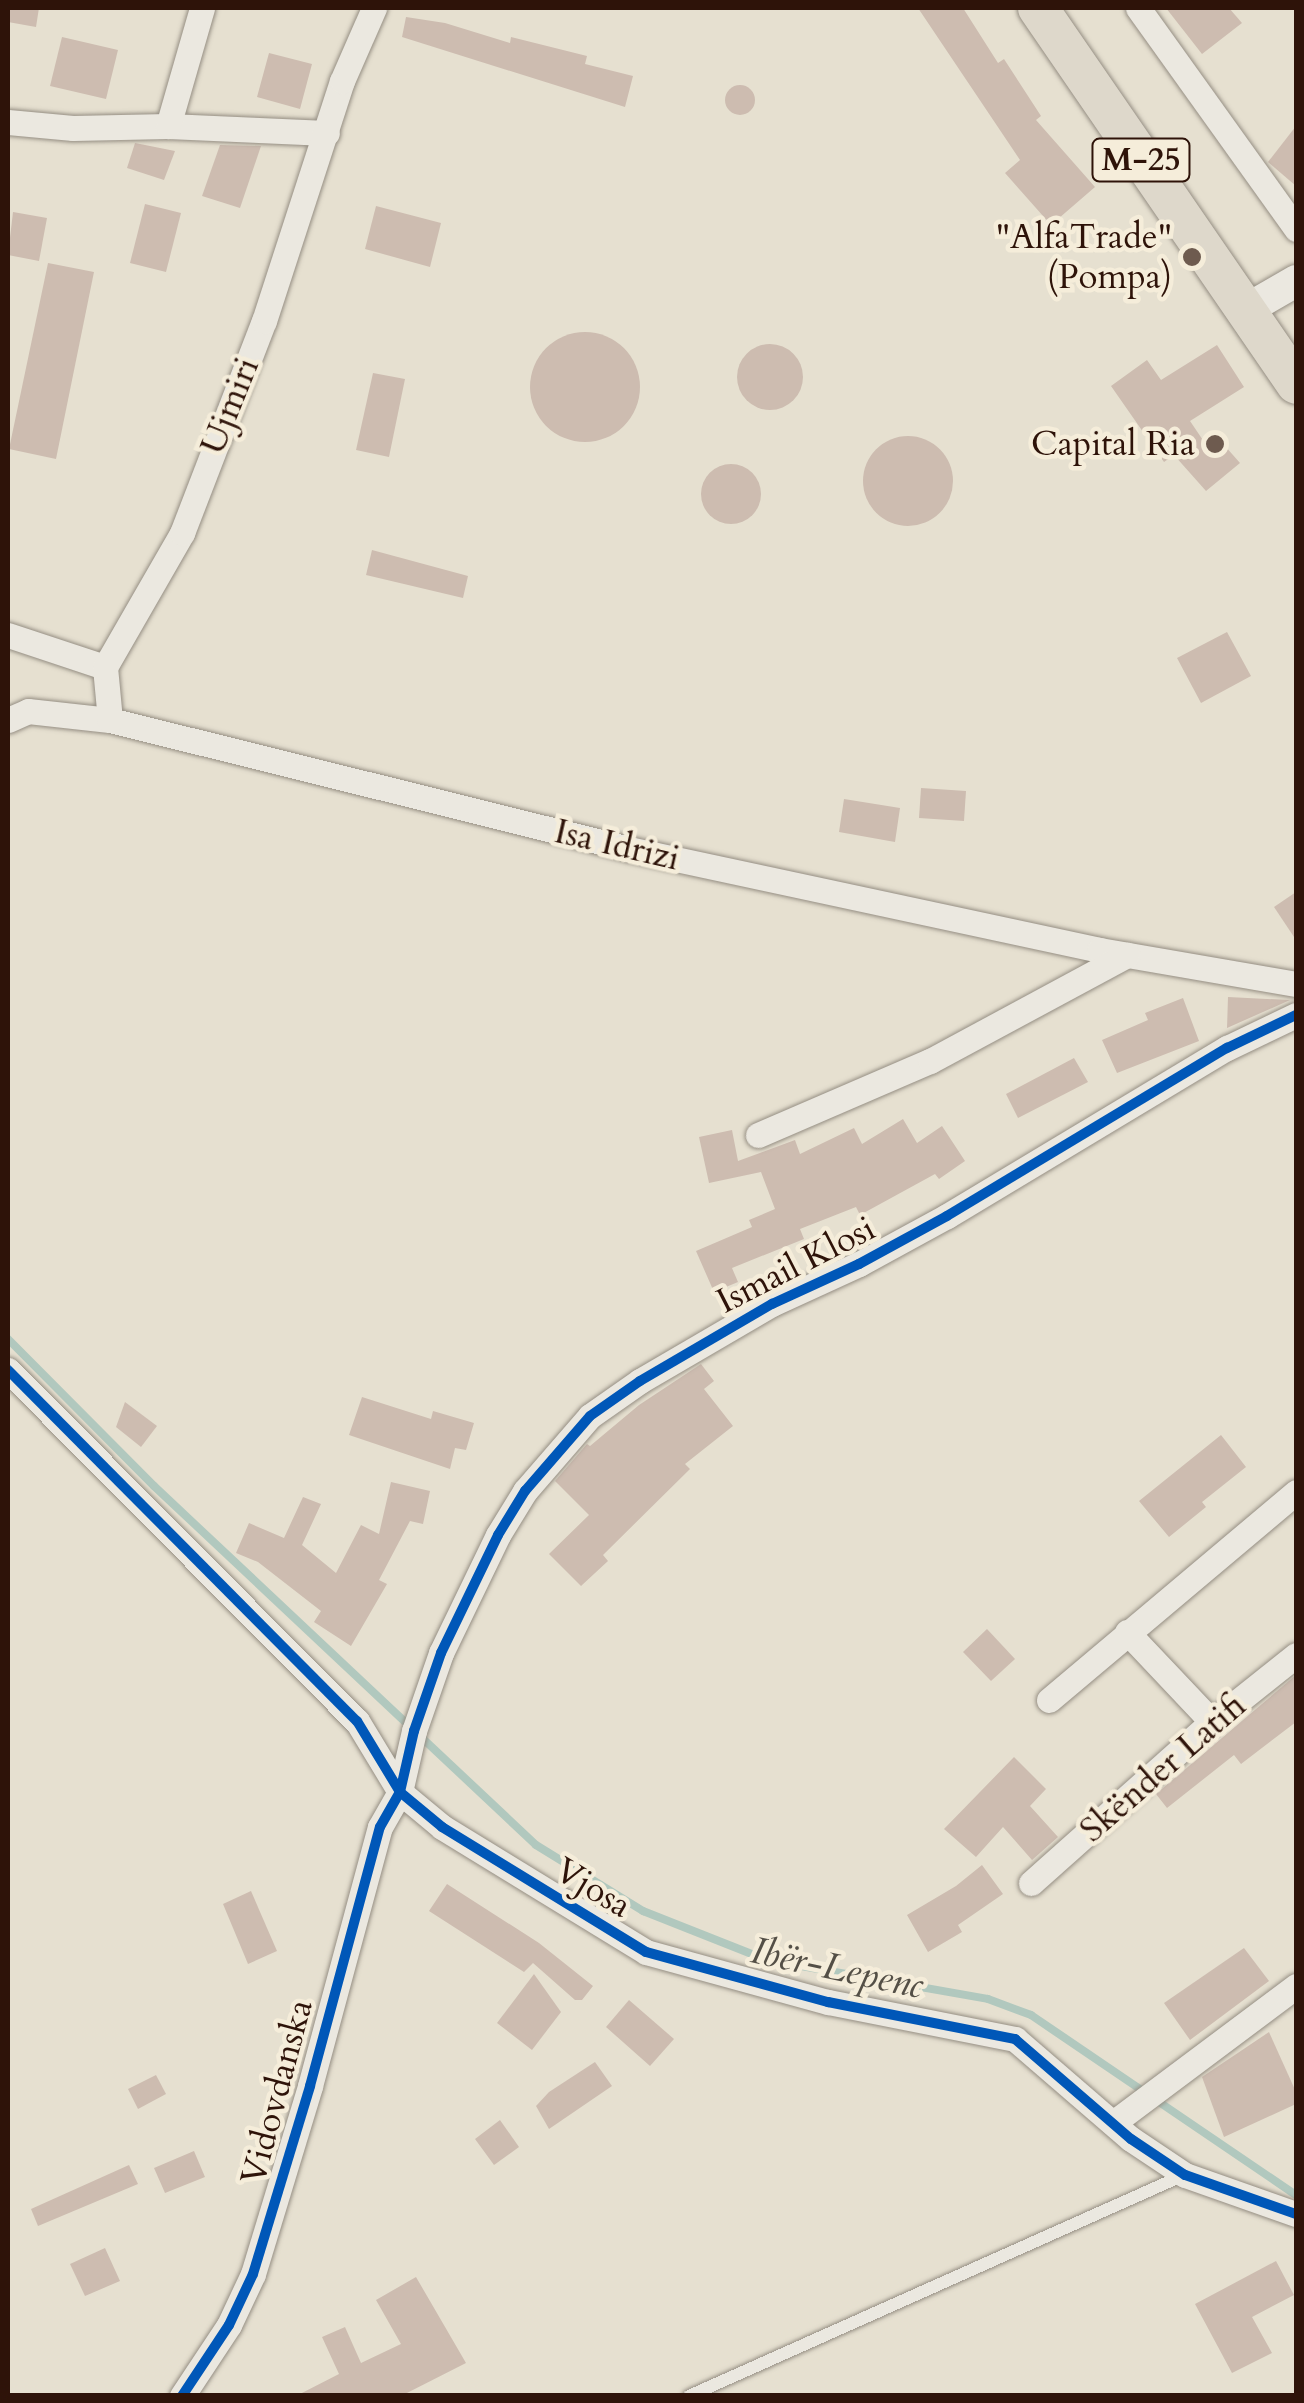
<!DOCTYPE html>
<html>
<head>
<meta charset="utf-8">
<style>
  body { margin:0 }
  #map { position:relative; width:1304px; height:2403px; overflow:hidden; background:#e6e0d0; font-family:Cardo,serif }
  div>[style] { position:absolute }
  .stream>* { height:8px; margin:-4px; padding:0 4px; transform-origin:4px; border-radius:4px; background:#b1c8be }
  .building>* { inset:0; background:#cdbcb0 }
  .round { border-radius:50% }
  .roads { filter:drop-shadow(0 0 2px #958e83) drop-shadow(0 0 2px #958e83) }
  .service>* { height:12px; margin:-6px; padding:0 6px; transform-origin:6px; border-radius:6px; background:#ebe8e0 }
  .minor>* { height:25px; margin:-12.5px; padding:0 12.5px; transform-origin:12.5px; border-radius:12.5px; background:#ebe8e0 }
  .tertiary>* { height:32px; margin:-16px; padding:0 16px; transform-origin:16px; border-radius:16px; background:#ebe8e0 }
  .primary>* { height:40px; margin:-20px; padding:0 20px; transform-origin:20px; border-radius:20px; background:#ded8cb }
  .cycleway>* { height:10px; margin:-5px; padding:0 5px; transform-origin:5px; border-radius:5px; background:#0057b8 }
  .dots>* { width:28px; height:28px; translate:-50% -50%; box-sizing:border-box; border:5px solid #f5edda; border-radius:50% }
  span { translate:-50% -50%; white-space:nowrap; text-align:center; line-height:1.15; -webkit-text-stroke:9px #f5edda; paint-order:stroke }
  .shield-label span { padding:2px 8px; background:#f5edda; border:2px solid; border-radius:8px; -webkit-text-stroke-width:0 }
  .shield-label { font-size:32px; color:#2e1309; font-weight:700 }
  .poi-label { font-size:35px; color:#2e1309 }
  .right { translate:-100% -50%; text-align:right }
  .street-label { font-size:35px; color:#2e1309 }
  .water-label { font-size:38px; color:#544f46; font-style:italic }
  .frame { position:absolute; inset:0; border:10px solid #2e1309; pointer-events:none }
</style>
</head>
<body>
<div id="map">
  <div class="stream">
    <div style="left:8px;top:1339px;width:207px;rotate:45.2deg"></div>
    <div style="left:154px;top:1486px;width:524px;rotate:43.22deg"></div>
    <div style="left:536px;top:1845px;width:126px;rotate:31.7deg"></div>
    <div style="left:643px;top:1911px;width:133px;rotate:21.6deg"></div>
    <div style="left:767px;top:1960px;width:224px;rotate:10deg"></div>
    <div style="left:988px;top:1999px;width:46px;rotate:20.4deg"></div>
    <div style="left:1031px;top:2015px;width:320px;rotate:34.2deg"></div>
  </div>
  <div class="building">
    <div style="clip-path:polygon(8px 8px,39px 8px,36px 27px,8px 22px)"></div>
    <div style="clip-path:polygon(918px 8px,963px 8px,998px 63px,1004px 59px,1041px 116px,1036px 120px,1095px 187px,1051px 225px,1005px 173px,1020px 160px)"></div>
    <div style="clip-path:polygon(1166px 8px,1229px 8px,1242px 23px,1202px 54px)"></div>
    <div style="clip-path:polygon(406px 17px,445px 23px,510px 43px,511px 37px,587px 56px,585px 64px,633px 76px,625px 107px,402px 37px)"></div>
    <div style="clip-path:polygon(62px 37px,118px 50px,106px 99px,50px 86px)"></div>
    <div style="clip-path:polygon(269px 53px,312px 64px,300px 109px,257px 97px)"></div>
    <div class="round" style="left:725px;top:85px;width:30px;height:30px"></div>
    <div style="clip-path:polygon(1296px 126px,1296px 186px,1268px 162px)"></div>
    <div style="clip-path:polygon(135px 143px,175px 151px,164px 180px,127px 168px)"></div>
    <div style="clip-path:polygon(220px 145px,261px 146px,240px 208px,202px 196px)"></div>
    <div style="clip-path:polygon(145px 204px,181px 213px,166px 272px,130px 263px)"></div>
    <div style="clip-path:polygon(376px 206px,441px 223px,430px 267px,365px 249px)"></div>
    <div style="clip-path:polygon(13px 212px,47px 218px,39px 261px,8px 255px)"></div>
    <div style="clip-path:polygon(48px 263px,94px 272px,56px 459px,9px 449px)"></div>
    <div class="round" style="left:530px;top:332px;width:110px;height:110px"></div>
    <div class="round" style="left:737px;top:344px;width:66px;height:66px"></div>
    <div style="clip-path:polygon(1217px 345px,1244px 387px,1190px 421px,1213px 455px,1225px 446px,1240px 463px,1206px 491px,1174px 455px,1164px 462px,1111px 386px,1147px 360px,1161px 380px)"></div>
    <div style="clip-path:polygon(373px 373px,405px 379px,389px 457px,356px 450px)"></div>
    <div class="round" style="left:863px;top:436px;width:90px;height:90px"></div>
    <div class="round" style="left:701px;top:464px;width:60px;height:60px"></div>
    <div style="clip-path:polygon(372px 550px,468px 576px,463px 598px,366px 575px)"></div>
    <div style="clip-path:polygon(1227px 632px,1251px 676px,1201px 703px,1177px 658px)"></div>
    <div style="clip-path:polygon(921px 788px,966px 791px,964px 821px,919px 818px)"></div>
    <div style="clip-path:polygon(844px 799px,900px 808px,895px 842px,839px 832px)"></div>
    <div style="clip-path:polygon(1296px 892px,1296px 940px,1274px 907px)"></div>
    <div style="clip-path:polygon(1228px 997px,1290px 1000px,1227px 1028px)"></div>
    <div style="clip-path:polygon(1183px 998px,1199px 1041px,1117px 1073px,1102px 1040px,1148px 1020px,1145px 1013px)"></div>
    <div style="clip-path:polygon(1074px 1058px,1088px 1082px,1018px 1118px,1006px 1094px)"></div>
    <div style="clip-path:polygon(903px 1119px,917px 1143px,942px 1126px,965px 1161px,939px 1179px,935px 1174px,860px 1215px,856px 1207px,800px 1229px,804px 1239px,732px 1268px,738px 1282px,714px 1292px,696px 1251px,752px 1227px,749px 1220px,775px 1209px,761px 1172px,709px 1183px,699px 1137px,732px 1130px,738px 1161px,795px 1140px,800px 1154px,854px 1128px,862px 1144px)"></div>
    <div style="clip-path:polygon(701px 1364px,714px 1381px,704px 1389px,733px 1426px,685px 1464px,690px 1469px,603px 1555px,608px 1561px,581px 1586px,549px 1554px,589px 1515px,555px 1481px,587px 1444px,590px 1446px,639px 1405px)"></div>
    <div style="clip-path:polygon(362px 1397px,431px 1419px,433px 1411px,474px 1423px,466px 1450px,455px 1448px,450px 1469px,349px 1435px)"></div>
    <div style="clip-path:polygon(125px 1402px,157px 1426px,141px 1447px,116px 1427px)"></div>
    <div style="clip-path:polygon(1221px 1435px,1246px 1467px,1202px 1502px,1206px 1507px,1169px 1537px,1139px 1501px)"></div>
    <div style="clip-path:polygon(391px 1482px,430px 1491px,423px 1524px,410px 1521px,379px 1580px,387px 1584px,351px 1646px,314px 1622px,321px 1611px,258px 1562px,236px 1553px,249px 1523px,284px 1538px,303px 1497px,321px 1504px,302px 1545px,336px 1573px,361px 1525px,379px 1534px)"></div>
    <div style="clip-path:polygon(987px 1629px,1015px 1659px,991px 1681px,963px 1652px)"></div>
    <div style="clip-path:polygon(1296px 1675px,1296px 1722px,1241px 1764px,1234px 1755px,1167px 1808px,1156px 1794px)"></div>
    <div style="clip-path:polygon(1014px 1757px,1046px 1789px,1030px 1806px,1058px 1837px,1032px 1860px,1003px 1827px,976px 1857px,944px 1829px)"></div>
    <div style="clip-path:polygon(982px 1865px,1003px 1894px,958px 1925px,962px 1932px,928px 1952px,907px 1915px,956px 1886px)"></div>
    <div style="clip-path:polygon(447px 1884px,539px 1943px,593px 1986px,582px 2000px,575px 2000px,533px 1963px,524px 1972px,429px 1911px)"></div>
    <div style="clip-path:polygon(251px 1891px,277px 1951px,248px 1964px,223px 1904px)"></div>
    <div style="clip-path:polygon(1244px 1948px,1269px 1981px,1190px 2040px,1164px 2003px)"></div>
    <div style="clip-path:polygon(534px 1974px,561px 2012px,532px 2050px,497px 2023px)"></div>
    <div style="clip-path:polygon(629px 2000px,674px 2039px,650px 2066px,606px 2027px)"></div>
    <div style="clip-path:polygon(1269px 2032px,1296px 2092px,1296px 2104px,1224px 2137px,1202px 2077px)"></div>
    <div style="clip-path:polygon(595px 2062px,612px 2086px,549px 2129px,536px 2106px,549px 2092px)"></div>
    <div style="clip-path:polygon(156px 2075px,166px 2094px,138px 2109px,128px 2089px)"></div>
    <div style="clip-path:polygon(500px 2120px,519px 2147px,494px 2165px,475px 2139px)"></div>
    <div style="clip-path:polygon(194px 2151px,205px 2177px,165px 2193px,154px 2168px)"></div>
    <div style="clip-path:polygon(129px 2165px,138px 2184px,38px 2226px,31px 2209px)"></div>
    <div style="clip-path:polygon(105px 2248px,120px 2281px,85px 2296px,70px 2264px)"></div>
    <div style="clip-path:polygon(1276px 2261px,1294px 2295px,1252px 2317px,1272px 2353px,1232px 2373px,1195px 2304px)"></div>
    <div style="clip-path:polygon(416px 2277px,466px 2363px,401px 2396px,296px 2396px,339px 2374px,322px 2337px,345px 2327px,361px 2363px,401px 2344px,376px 2300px)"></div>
  </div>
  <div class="roads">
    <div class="service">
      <div style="left:689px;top:2396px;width:542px;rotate:-24.06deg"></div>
    </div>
    <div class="minor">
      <div style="left:1138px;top:8px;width:272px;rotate:54.4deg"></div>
      <div style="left:8px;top:122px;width:65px;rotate:5.3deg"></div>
      <div style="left:73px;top:128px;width:95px;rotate:-1.2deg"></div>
      <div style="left:168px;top:126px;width:159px;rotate:2.5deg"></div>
      <div style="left:168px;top:126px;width:123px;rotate:-73.9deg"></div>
      <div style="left:8px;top:635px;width:102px;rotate:18.3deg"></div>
      <div style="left:8px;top:720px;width:22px;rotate:-24deg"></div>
      <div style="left:28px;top:711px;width:82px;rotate:6.3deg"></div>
      <div style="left:110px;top:720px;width:535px;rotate:13.96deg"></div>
      <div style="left:629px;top:849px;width:481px;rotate:12.1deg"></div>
      <div style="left:1099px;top:950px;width:200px;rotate:9.8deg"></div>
      <div style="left:110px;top:720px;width:53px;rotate:-95.4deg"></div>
      <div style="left:105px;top:667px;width:155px;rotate:-60.1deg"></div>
      <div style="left:182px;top:533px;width:227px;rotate:-68.9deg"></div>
      <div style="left:264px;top:321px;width:252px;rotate:-72deg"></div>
      <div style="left:342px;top:81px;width:80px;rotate:-66.3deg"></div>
      <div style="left:758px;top:1135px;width:187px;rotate:-23.3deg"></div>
      <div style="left:930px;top:1061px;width:224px;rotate:-28.3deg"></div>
      <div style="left:8px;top:1370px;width:495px;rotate:45.2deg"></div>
      <div style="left:357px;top:1721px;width:83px;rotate:58.8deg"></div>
      <div style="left:400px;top:1792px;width:55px;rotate:39.8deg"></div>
      <div style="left:442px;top:1827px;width:239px;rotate:31.5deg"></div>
      <div style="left:646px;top:1952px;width:189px;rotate:15.4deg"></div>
      <div style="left:828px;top:2002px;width:191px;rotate:11.2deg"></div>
      <div style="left:1015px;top:2039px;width:153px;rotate:40.8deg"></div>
      <div style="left:1131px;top:2139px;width:65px;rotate:33.7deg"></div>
      <div style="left:1185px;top:2175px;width:118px;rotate:19.4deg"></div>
      <div style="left:1127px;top:1632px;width:124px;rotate:46.6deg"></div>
      <div style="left:1049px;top:1700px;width:323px;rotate:-40.1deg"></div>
      <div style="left:1031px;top:1883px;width:242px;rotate:-41.7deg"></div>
      <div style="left:1212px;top:1722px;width:107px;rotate:-38.6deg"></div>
      <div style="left:1113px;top:2123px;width:229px;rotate:-36.8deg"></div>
      <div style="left:182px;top:2396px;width:85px;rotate:-56.5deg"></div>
      <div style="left:229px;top:2325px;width:56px;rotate:-64.8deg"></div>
      <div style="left:253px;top:2274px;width:196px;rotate:-73.1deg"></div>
      <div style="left:310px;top:2086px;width:268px;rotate:-74.9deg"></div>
      <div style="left:380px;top:1827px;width:40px;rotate:-60.3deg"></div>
      <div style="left:400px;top:1792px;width:63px;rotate:-77.1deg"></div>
      <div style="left:414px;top:1731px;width:83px;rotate:-70.9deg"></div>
      <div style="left:441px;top:1653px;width:131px;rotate:-64.2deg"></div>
      <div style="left:498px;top:1535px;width:52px;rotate:-58.5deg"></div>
      <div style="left:525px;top:1491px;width:99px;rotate:-49.1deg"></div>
      <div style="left:590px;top:1416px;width:61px;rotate:-35deg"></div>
      <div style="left:640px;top:1381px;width:153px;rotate:-30.3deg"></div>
      <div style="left:772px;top:1304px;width:96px;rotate:-24.7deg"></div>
      <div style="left:859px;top:1264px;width:100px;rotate:-28.6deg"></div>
      <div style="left:947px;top:1216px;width:327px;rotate:-31deg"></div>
      <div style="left:1227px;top:1048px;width:76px;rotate:-25.6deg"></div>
    </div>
    <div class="tertiary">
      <div style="left:1244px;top:311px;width:60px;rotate:-30deg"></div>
    </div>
    <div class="primary">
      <div style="left:1038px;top:8px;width:456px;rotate:55.5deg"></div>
    </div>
  </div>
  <div class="cycleway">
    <div style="left:8px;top:1370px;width:495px;rotate:45.2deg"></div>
    <div style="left:357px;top:1721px;width:83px;rotate:58.8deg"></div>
    <div style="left:400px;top:1792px;width:55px;rotate:39.8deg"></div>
    <div style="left:442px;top:1827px;width:239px;rotate:31.5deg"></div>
    <div style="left:646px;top:1952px;width:189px;rotate:15.4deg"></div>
    <div style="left:828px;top:2002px;width:191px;rotate:11.2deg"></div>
    <div style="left:1015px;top:2039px;width:153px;rotate:40.8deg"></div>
    <div style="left:1131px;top:2139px;width:65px;rotate:33.7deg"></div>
    <div style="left:1185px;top:2175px;width:118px;rotate:19.4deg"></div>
    <div style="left:182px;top:2396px;width:85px;rotate:-56.5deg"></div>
    <div style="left:229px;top:2325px;width:56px;rotate:-64.8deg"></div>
    <div style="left:253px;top:2274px;width:196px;rotate:-73.1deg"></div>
    <div style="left:310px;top:2086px;width:268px;rotate:-74.9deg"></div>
    <div style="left:380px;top:1827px;width:40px;rotate:-60.3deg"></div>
    <div style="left:400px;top:1792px;width:63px;rotate:-77.1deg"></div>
    <div style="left:414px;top:1731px;width:83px;rotate:-70.9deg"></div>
    <div style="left:441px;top:1653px;width:131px;rotate:-64.2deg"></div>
    <div style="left:498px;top:1535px;width:52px;rotate:-58.5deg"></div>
    <div style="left:525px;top:1491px;width:99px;rotate:-49.1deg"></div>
    <div style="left:590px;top:1416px;width:61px;rotate:-35deg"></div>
    <div style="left:640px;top:1381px;width:153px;rotate:-30.3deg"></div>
    <div style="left:772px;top:1304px;width:96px;rotate:-24.7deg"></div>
    <div style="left:859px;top:1264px;width:100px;rotate:-28.6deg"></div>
    <div style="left:947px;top:1216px;width:327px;rotate:-31deg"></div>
    <div style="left:1227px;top:1048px;width:76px;rotate:-25.6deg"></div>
  </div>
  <div class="dots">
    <div style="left:1192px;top:257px;background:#6e5b4f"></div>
    <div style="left:1215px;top:444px;background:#6e5b4f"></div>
  </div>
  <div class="shield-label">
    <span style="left:1141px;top:160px">M-25</span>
  </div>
  <div class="poi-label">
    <span class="right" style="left:1172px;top:257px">"AlfaTrade"<br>(Pompa)</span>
    <span class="right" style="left:1195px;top:444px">Capital Ria</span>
  </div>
  <div class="street-label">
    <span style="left:230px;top:406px;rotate:-68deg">Ujmiri</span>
    <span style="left:617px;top:845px;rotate:13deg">Isa Idrizi</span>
    <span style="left:796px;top:1265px;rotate:-27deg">Ismail Klosi</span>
    <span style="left:1163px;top:1768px;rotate:-41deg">Skënder Latifi</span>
    <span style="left:593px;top:1888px;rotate:31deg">Vjosa</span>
    <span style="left:277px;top:2092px;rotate:-75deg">Vidovdanska</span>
  </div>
  <div class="water-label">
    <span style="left:837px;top:1969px;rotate:12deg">Ibër-Lepenc</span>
  </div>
  <div class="frame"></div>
</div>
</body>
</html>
